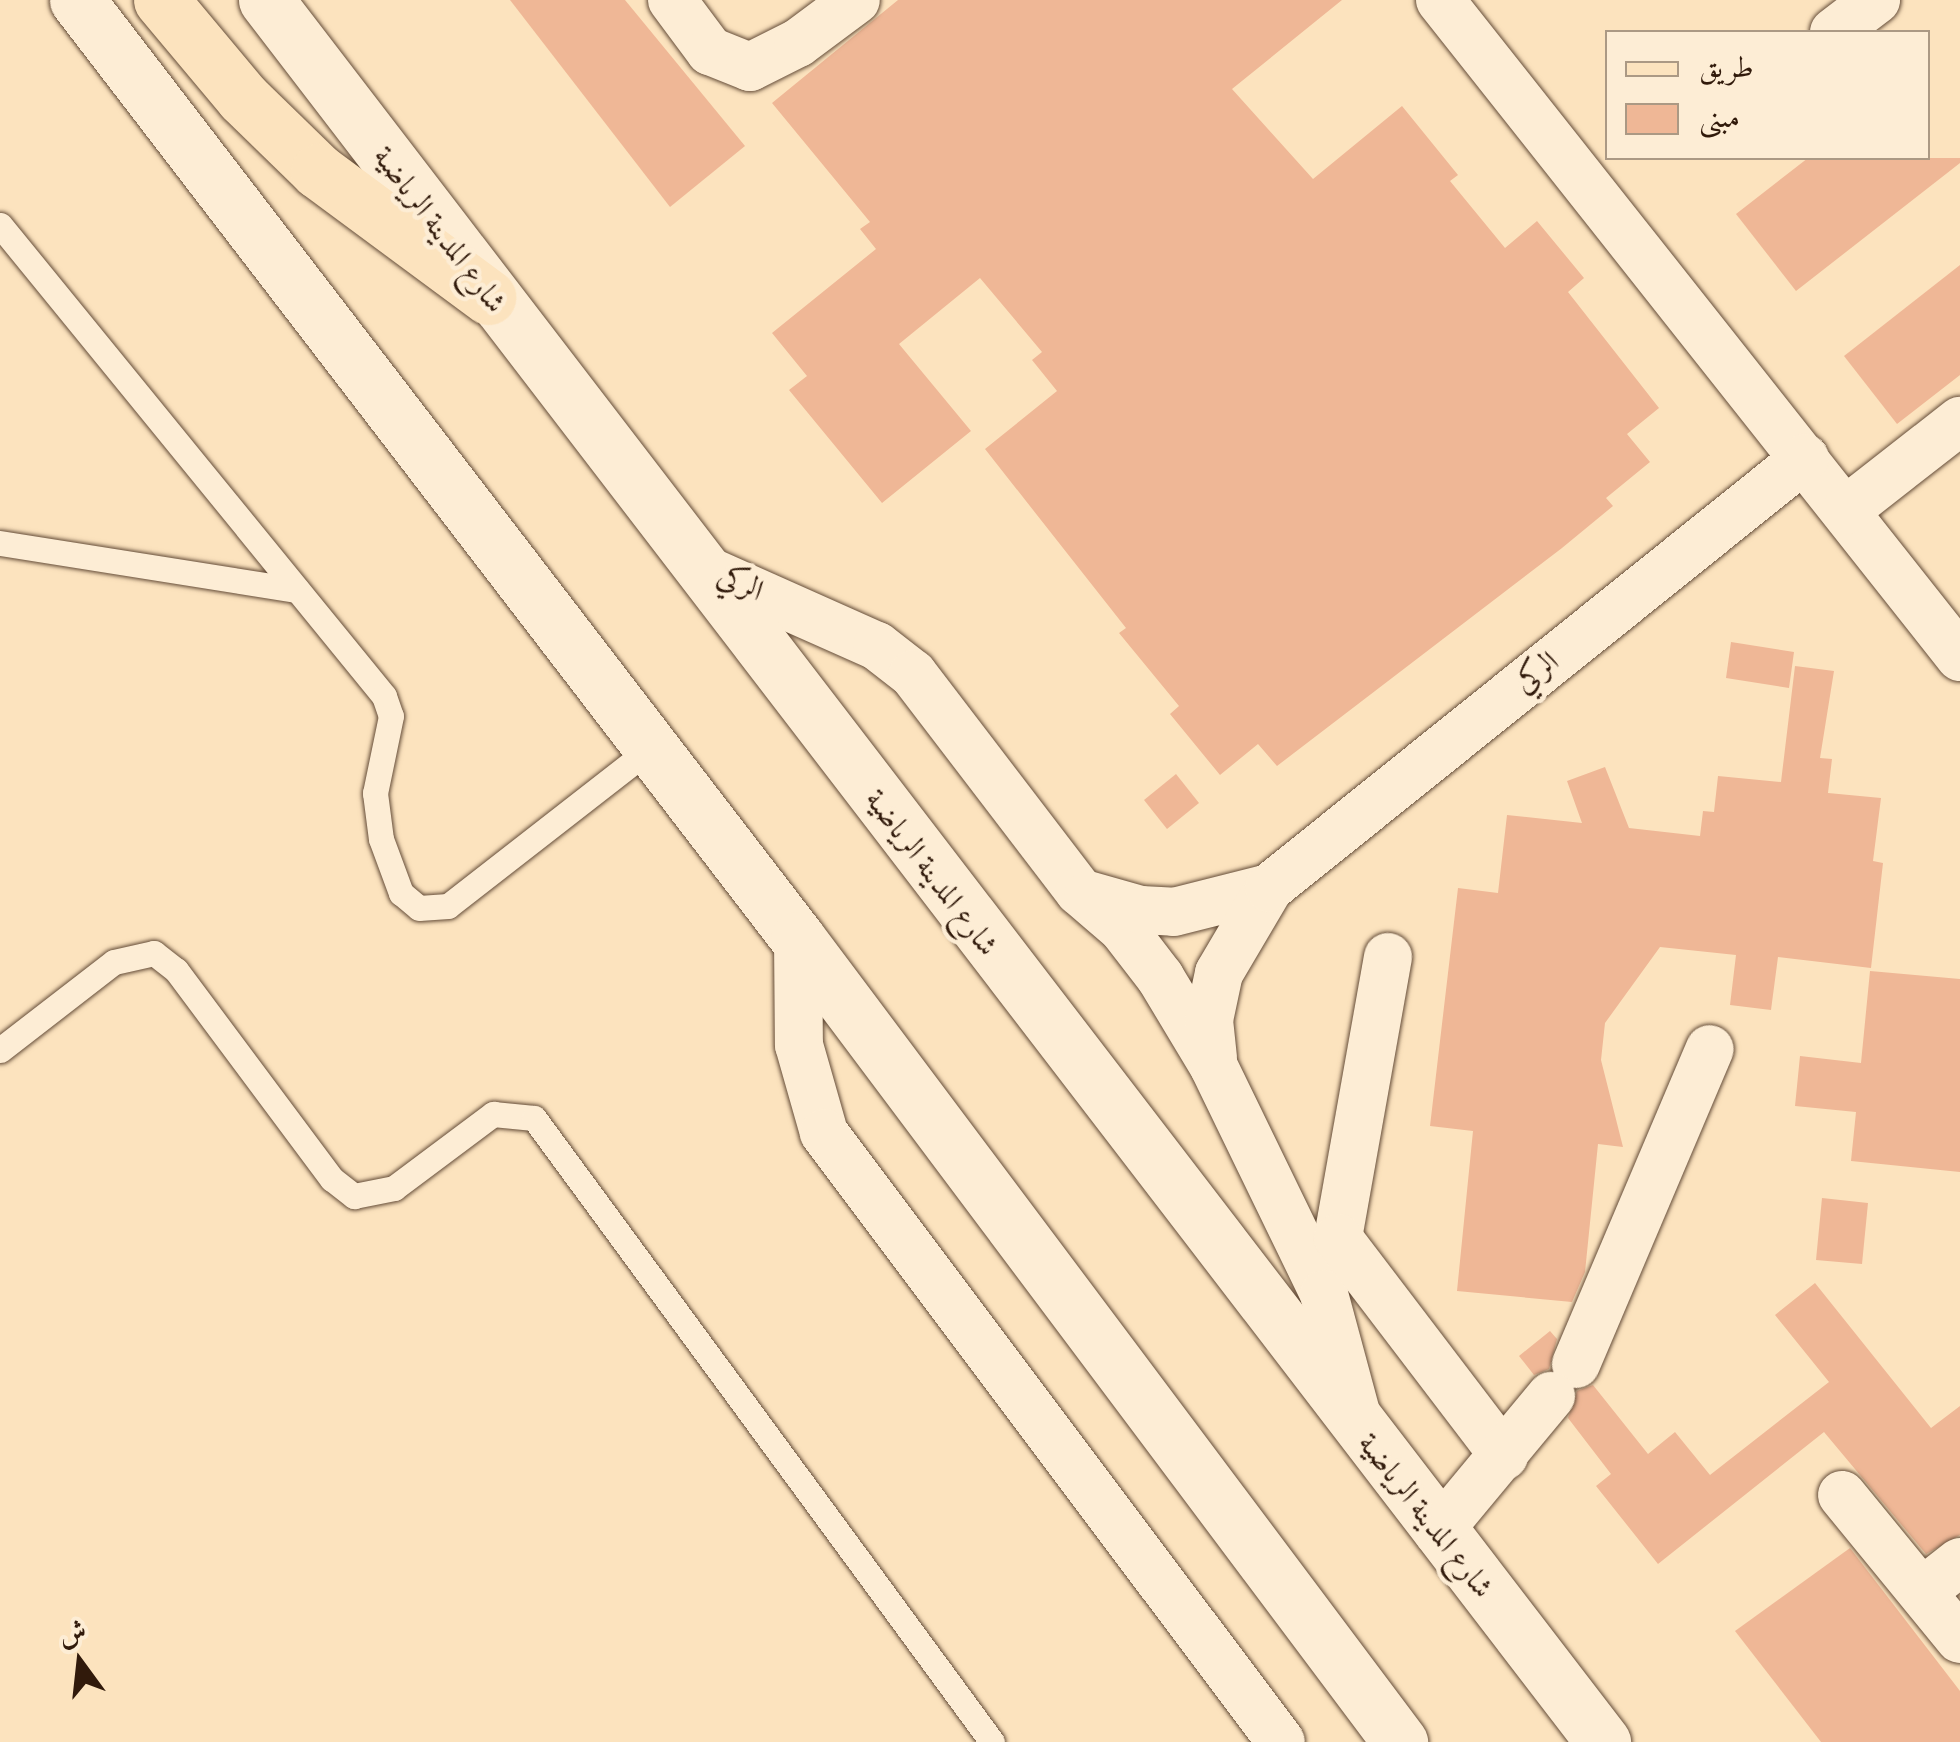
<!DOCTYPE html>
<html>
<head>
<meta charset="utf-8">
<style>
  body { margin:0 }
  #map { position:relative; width:1960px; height:1742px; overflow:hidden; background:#fce3be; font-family:"IM FELL French Canon",Amiri,serif }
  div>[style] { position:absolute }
  .building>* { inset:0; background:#efb796 }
  .roads { filter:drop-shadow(0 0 2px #644c38) drop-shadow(0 0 2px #644c38) }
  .lane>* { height:25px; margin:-12.5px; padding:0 12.5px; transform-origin:12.5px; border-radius:12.5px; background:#fdedd5 }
  .street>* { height:48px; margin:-24px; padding:0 24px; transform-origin:24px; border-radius:24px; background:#fdedd5 }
  .secondary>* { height:55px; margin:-27.5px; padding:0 27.5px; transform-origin:27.5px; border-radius:27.5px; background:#fdedd5 }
  .primary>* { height:55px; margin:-27.5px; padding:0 27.5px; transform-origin:27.5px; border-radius:27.5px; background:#fce3be }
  span { translate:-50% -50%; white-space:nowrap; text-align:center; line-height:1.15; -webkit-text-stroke:9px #fdedd5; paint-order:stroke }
  .street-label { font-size:30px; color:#311a0b }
  .legend { position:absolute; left:1605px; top:30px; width:325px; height:130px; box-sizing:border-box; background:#fdedd5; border:2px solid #ab9984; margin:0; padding:12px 18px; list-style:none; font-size:30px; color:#311a0b }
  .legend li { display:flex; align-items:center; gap:20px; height:50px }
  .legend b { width:50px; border:2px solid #ab9984 }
  .north { position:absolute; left:30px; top:1612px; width:100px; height:100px; -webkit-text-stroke:8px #fdedd5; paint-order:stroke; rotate:345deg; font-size:28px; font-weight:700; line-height:40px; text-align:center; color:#311a0b }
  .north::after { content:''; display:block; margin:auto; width:35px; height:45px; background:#311a0b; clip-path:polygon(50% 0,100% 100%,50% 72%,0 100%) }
</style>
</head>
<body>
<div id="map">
  <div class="building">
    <div style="clip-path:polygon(510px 0,625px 0,745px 146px,670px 207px)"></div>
    <div style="clip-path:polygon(898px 0,1342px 0,1232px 89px,1313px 179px,1402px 106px,1458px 175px,1450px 181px,1505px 248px,1537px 221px,1584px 278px,1568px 292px,1659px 408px,1627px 434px,1650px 462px,1606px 498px,1613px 506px,1562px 548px,1277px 766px,1258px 744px,1220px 775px,1170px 714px,1179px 706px,1119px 633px,1126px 628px,985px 449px,1057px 391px,1032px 360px,1042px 352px,980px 278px,899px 344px,971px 431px,882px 503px,789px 390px,807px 376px,772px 333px,876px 249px,860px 229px,870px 222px,772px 103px)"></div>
    <div style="clip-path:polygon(1808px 158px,1960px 158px,1960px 163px,1796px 291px,1736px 214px)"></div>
    <div style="clip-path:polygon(1960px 265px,1960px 375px,1897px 424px,1844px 356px)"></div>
    <div style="clip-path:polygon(1731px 642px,1794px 652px,1789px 688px,1726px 678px)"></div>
    <div style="clip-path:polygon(1795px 666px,1834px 671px,1820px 758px,1832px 759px,1828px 793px,1881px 798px,1873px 861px,1883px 863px,1871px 968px,1778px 957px,1771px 1010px,1730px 1005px,1736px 955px,1660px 947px,1605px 1023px,1601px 1060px,1623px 1147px,1598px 1144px,1585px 1272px,1572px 1302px,1457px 1291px,1473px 1131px,1430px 1126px,1458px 888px,1498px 893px,1507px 815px,1582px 823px,1567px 781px,1605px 767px,1629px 828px,1700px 836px,1703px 811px,1714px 812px,1718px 776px,1781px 782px)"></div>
    <div style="clip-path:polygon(1176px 774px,1199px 803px,1167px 829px,1144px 800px)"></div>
    <div style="clip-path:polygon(1870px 971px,1960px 979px,1960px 1172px,1851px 1161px,1856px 1112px,1795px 1106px,1800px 1056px,1861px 1063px)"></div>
    <div style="clip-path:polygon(1822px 1198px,1868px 1203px,1862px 1264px,1816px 1260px)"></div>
    <div style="clip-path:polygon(1815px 1283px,1931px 1428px,1960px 1406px,1960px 1535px,1926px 1554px,1824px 1432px,1658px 1564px,1596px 1486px,1611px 1474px,1568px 1418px,1577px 1391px,1593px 1385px,1648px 1454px,1675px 1432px,1710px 1475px,1829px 1382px,1775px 1315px)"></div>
    <div style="clip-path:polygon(1550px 1331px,1557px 1339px,1549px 1369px,1534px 1375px,1519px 1356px)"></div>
    <div style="clip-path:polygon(1850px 1548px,1960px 1691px,1960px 1742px,1821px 1742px,1735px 1631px)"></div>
  </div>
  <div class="roads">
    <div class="lane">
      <div style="left:0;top:225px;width:608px;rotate:50.81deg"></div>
      <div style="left:384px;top:696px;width:21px;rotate:71deg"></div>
      <div style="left:391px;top:716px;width:79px;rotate:101.7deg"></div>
      <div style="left:375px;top:793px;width:46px;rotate:82.6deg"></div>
      <div style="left:381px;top:839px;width:58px;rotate:69.7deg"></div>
      <div style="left:401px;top:893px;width:23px;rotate:40deg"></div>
      <div style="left:419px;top:908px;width:29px;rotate:-4deg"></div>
      <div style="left:448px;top:906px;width:257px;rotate:-37.9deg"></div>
      <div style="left:0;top:543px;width:301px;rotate:9deg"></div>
      <div style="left:0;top:1050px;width:144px;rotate:-37.7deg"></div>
      <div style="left:114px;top:962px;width:41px;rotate:-12.7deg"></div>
      <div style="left:154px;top:953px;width:28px;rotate:38deg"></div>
      <div style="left:176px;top:970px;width:261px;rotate:53.3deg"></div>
      <div style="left:332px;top:1179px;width:28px;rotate:38deg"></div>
      <div style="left:354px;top:1196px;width:41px;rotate:-11.3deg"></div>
      <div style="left:394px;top:1188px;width:124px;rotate:-36.8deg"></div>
      <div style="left:493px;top:1114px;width:41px;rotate:5.6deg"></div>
      <div style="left:534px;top:1118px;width:774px;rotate:53.72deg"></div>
    </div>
    <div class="street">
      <div style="left:672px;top:0;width:64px;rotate:53.3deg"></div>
      <div style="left:710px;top:51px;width:43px;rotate:21.8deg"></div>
      <div style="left:750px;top:67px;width:54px;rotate:-26.6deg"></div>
      <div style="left:798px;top:43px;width:72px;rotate:-36.6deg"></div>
      <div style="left:1440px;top:0;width:838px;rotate:51.64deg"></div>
      <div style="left:1834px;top:32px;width:53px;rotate:-37.3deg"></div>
      <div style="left:1846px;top:510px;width:145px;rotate:-38deg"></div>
      <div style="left:697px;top:566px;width:197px;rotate:24deg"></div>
      <div style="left:877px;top:646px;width:46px;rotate:37.9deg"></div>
      <div style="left:913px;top:674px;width:273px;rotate:52.6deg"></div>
      <div style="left:1079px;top:891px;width:58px;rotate:40.8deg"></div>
      <div style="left:1123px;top:929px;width:61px;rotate:52.4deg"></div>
      <div style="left:1160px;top:977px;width:105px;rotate:59deg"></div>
      <div style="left:1214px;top:1067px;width:252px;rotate:64.1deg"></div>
      <div style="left:1324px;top:1294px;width:131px;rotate:74.9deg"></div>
      <div style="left:1088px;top:895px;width:55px;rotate:15.8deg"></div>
      <div style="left:1141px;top:910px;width:33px;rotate:3deg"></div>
      <div style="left:1174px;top:912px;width:98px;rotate:-14.2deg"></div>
      <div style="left:798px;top:939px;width:106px;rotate:89.5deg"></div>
      <div style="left:799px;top:1045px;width:91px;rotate:74.1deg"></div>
      <div style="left:824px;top:1133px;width:761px;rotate:53.12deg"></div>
      <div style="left:1388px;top:957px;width:285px;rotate:100.1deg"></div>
      <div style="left:1338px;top:1238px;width:274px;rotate:52.7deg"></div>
      <div style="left:1213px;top:1058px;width:38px;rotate:-96deg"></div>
      <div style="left:1209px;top:1020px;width:48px;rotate:-78deg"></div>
      <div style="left:1219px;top:973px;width:99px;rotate:-59.5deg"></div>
      <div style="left:1269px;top:888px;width:687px;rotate:-38.74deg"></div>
      <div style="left:1576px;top:1364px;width:342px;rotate:-67deg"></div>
      <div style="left:1842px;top:1495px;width:186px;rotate:50.7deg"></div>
      <div style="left:1438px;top:1532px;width:177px;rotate:-50.3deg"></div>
      <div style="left:1923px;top:1591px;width:47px;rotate:-38.1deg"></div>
    </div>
    <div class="secondary">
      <div style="left:77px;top:0;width:1184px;rotate:52.48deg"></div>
      <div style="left:798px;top:939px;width:1004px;rotate:53.14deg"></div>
      <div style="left:266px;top:0;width:2196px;rotate:52.49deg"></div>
    </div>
    <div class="primary">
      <div style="left:161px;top:0;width:128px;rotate:50.1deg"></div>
      <div style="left:243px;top:98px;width:105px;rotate:44.2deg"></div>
      <div style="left:318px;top:171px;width:212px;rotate:36.5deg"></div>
    </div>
  </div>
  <div class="street-label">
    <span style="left:439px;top:230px;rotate:53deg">شارع المدينة الرياضية</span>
    <span style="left:740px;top:584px;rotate:23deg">الركي</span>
    <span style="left:1537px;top:673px;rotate:-39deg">الركي</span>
    <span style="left:931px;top:873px;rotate:53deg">شارع المدينة الرياضية</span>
    <span style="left:1425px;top:1516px;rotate:52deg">شارع المدينة الرياضية</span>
  </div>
  <ul class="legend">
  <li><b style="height:12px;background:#fce3be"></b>طريق</li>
  <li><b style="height:28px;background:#efb796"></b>مبنى</li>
  </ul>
  <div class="north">ش</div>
</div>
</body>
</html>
